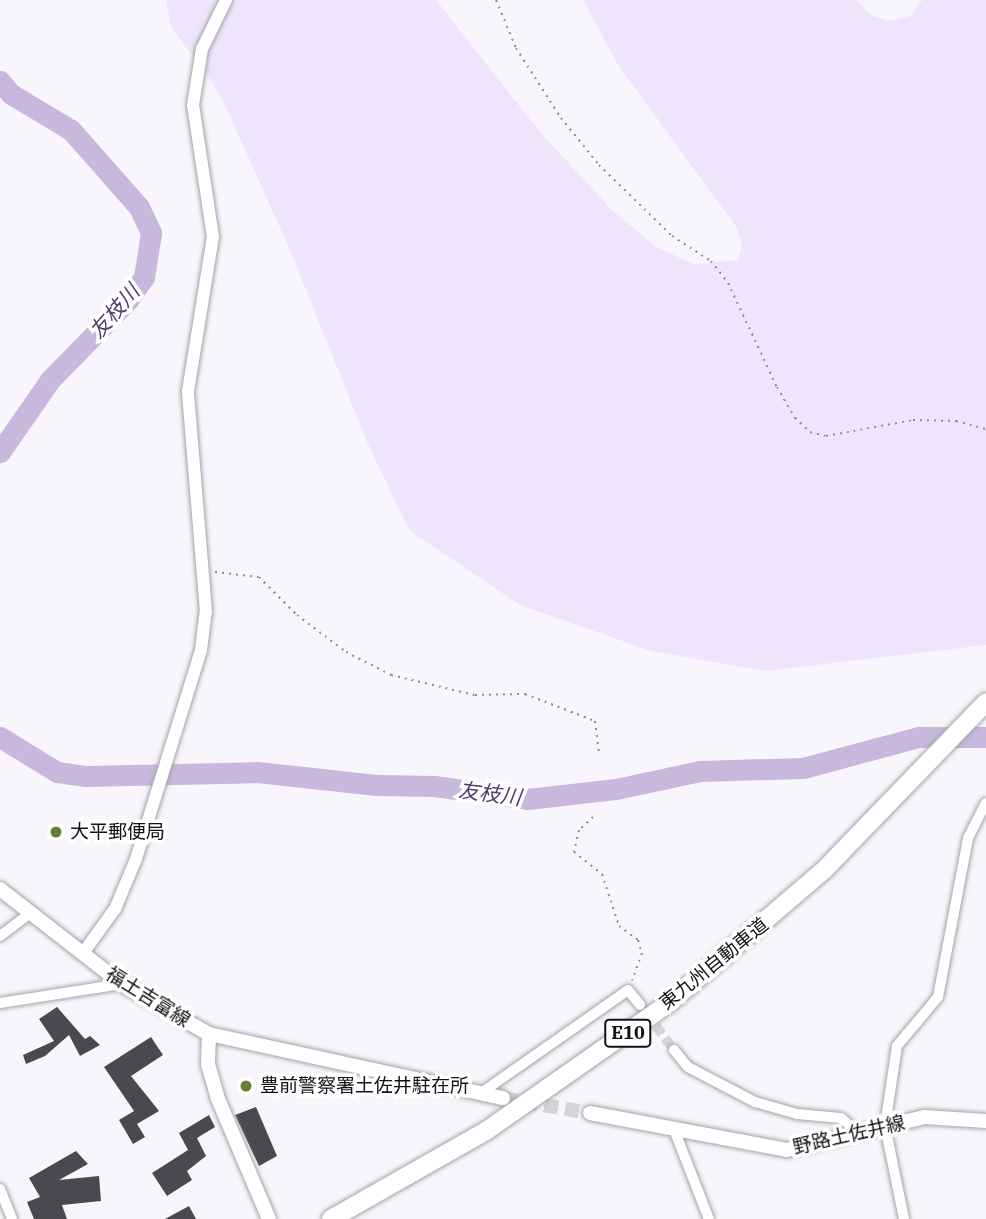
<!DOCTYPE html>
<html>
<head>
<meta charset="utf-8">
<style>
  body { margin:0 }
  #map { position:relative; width:986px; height:1219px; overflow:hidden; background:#f8f6fc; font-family:"IBM Plex Serif","Noto Sans JP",serif }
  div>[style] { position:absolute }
  .green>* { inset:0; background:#eee5fd }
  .river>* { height:21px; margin:-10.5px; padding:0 10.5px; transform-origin:10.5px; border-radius:10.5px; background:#c7b8dc }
  .building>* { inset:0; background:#4b494f }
  .minor-tunnel>* { height:10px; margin-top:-5px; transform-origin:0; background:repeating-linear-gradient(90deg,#d6d4d9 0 10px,transparent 0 15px) }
  .secondary-tunnel>* { height:14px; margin-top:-7px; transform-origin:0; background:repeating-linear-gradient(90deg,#d6d4d9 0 14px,transparent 0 21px) }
  .path>* { height:2px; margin-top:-1px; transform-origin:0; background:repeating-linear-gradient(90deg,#908f93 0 2px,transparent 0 7px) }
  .roads { filter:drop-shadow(0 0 2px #a5a3a9) drop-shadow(0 0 2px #a5a3a9) }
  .minor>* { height:10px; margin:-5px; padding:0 5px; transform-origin:5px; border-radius:5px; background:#fff }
  .tertiary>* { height:12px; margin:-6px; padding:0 6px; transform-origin:6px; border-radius:6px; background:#fff }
  .secondary>* { height:14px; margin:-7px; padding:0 7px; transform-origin:7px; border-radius:7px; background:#fff }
  .motorway>* { height:18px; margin:-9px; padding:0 9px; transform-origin:9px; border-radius:9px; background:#fff }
  .dots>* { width:19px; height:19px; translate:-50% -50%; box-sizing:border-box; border:4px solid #fff; border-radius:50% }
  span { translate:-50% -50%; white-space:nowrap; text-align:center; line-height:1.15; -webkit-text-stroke:7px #fff; paint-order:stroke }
  .shield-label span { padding:2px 5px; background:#fff; border:2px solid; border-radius:5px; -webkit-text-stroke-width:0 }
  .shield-label { font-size:18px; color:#121113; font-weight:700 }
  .poi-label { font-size:19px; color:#121113 }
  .left { translate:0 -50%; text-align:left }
  .street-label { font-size:19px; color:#121113 }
  .water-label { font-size:21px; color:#503b6b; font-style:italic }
</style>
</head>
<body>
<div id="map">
  <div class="green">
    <div style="clip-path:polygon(166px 0,436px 0,539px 131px,613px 211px,656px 247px,694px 264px,738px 260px,742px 246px,737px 228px,618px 65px,583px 0,856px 0,872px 16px,890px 21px,910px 16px,922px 0,986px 0,986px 645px,765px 671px,651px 651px,520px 605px,409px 530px,366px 440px,290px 250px,220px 94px,171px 26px)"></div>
  </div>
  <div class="river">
    <div style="left:0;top:81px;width:17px;rotate:50deg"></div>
    <div style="left:11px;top:94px;width:70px;rotate:31deg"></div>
    <div style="left:71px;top:130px;width:103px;rotate:48.6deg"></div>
    <div style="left:139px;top:207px;width:29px;rotate:65deg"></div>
    <div style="left:151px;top:233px;width:45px;rotate:99deg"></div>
    <div style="left:144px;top:277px;width:28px;rotate:125deg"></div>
    <div style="left:128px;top:300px;width:112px;rotate:134.3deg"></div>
    <div style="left:50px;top:380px;width:88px;rotate:124.8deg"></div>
    <div style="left:0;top:737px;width:67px;rotate:31.6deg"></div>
    <div style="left:57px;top:772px;width:29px;rotate:8deg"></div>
    <div style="left:86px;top:776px;width:171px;rotate:-1.3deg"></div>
    <div style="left:257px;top:772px;width:120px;rotate:6.2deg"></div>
    <div style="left:376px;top:785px;width:58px;rotate:1deg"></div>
    <div style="left:434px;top:786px;width:95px;rotate:7.9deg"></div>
    <div style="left:528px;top:799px;width:89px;rotate:-6.5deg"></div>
    <div style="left:616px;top:789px;width:86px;rotate:-12.1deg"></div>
    <div style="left:700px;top:771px;width:103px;rotate:-1.7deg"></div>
    <div style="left:803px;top:768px;width:120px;rotate:-15deg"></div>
    <div style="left:919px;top:737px;width:67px"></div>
  </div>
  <div class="building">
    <div style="clip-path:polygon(57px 1007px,85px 1039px,90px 1036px,100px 1045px,80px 1056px,69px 1035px,45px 1056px,26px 1064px,23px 1055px,54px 1041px,39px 1019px)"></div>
    <div style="clip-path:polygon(151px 1037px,163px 1055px,131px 1076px,159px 1111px,137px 1124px,145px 1137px,133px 1144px,119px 1120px,134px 1111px,104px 1067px)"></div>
    <div style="clip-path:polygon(256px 1107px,277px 1156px,259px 1166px,235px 1115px)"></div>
    <div style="clip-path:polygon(209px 1115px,215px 1127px,197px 1138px,206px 1156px,187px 1171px,192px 1180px,167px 1196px,152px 1173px,188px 1150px,179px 1133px)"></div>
    <div style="clip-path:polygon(76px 1151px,88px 1164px,59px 1180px,99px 1176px,101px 1201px,62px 1205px,67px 1219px,34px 1219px,27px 1202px,40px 1197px,29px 1178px)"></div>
    <div style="clip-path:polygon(189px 1206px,196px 1219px,165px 1219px)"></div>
  </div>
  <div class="minor-tunnel">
    <div style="left:647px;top:1014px;width:45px;rotate:53.1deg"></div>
  </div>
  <div class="secondary-tunnel">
    <div style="left:503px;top:1098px;width:88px;rotate:9.8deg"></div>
  </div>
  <div class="path">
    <div style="left:496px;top:0;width:52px;rotate:67.4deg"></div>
    <div style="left:516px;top:48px;width:83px;rotate:57.3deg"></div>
    <div style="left:561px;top:118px;width:60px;rotate:51deg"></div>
    <div style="left:599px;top:165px;width:102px;rotate:44.2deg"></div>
    <div style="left:672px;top:236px;width:46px;rotate:32.7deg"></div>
    <div style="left:711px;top:261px;width:28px;rotate:52deg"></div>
    <div style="left:728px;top:283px;width:115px;rotate:64.8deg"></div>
    <div style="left:777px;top:387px;width:36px;rotate:60deg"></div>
    <div style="left:795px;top:418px;width:21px;rotate:43deg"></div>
    <div style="left:810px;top:432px;width:16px;rotate:14deg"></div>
    <div style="left:826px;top:436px;width:88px;rotate:-10.4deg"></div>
    <div style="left:913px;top:420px;width:43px;rotate:1.3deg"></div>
    <div style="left:956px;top:421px;width:31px;rotate:15deg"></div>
    <div style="left:215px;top:572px;width:44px;rotate:6.5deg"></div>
    <div style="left:259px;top:577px;width:54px;rotate:45deg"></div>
    <div style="left:297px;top:615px;width:61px;rotate:37.1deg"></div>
    <div style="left:346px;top:652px;width:51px;rotate:27.1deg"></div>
    <div style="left:391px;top:675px;width:86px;rotate:13.4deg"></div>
    <div style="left:475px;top:695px;width:50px;rotate:-1.1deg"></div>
    <div style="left:525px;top:694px;width:75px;rotate:21.1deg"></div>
    <div style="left:595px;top:721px;width:33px;rotate:83deg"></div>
    <div style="left:593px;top:817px;width:19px;rotate:137deg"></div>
    <div style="left:579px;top:830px;width:23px;rotate:103deg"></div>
    <div style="left:574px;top:852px;width:36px;rotate:38deg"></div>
    <div style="left:602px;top:874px;width:55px;rotate:71.9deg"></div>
    <div style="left:619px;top:926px;width:24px;rotate:36deg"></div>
    <div style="left:638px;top:940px;width:14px;rotate:73deg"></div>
    <div style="left:642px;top:953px;width:29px;rotate:110deg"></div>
  </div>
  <div class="roads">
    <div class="minor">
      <div style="left:0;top:936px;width:38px;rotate:-37deg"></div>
      <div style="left:0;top:1003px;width:123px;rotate:-8.9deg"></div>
      <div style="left:674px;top:1050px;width:22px;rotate:51deg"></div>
      <div style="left:688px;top:1067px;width:76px;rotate:27.6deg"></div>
      <div style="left:755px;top:1102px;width:44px;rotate:15.9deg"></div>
      <div style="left:797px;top:1114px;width:44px;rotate:5.2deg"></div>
      <div style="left:841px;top:1118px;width:23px;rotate:41deg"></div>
      <div style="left:481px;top:1093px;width:179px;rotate:-35deg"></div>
      <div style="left:628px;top:990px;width:19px;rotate:51deg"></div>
      <div style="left:675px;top:1132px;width:93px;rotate:68.7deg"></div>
      <div style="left:0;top:1189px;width:32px;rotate:68deg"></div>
      <div style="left:904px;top:1219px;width:95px;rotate:-101.5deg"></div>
      <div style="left:885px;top:1126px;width:81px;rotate:-81.5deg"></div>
      <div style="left:897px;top:1046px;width:64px;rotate:-50.1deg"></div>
      <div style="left:938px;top:997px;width:162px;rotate:-79.3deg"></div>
      <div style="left:968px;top:838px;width:39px;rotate:-63deg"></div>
    </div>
    <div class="tertiary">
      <div style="left:83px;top:953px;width:54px;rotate:-54deg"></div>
      <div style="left:115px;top:909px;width:54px;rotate:-67.2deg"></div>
      <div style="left:136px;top:859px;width:219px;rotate:-72.7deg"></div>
      <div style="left:201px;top:650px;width:38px;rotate:-83deg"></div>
      <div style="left:206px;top:612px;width:222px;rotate:-94.7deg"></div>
      <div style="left:188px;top:391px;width:156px;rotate:-80.8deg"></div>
      <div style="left:213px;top:237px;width:134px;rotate:-98.6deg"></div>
      <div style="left:193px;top:105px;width:57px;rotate:-80.9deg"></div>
      <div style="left:202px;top:49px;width:55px;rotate:-63.9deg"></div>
    </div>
    <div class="secondary">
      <div style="left:0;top:889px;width:155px;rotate:37.9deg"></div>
      <div style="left:122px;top:984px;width:100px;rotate:29.9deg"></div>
      <div style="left:209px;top:1034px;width:30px;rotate:92deg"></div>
      <div style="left:208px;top:1064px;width:36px;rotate:74deg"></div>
      <div style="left:218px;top:1099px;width:130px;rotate:67deg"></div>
      <div style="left:209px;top:1034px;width:301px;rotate:12.3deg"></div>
      <div style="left:590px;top:1113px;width:200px;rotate:10.6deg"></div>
      <div style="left:787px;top:1150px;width:141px;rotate:-13.5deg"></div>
      <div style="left:924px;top:1117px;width:62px;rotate:3.7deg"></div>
    </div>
    <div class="motorway">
      <div style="left:331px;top:1219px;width:178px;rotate:-29.6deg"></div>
      <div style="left:486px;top:1131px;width:225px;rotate:-35deg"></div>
      <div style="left:670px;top:1002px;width:203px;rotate:-40.6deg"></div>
      <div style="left:824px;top:870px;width:233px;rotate:-46deg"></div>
    </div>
  </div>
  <div class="dots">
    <div style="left:56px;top:832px;background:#687f31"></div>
    <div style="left:246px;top:1086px;background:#687f31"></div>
  </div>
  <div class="shield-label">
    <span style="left:628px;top:1033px">E10</span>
  </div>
  <div class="poi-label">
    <span class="left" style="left:70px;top:832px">大平郵便局</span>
    <span class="left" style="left:260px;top:1086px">豊前警察署土佐井駐在所</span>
  </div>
  <div class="street-label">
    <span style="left:714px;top:964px;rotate:-39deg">東九州自動車道</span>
    <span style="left:148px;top:997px;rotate:32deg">福土吉富線</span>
    <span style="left:849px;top:1135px;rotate:-13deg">野路土佐井線</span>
  </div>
  <div class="water-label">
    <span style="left:114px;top:311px;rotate:-49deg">友枝川</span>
    <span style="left:490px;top:793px;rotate:7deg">友枝川</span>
  </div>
</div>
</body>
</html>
